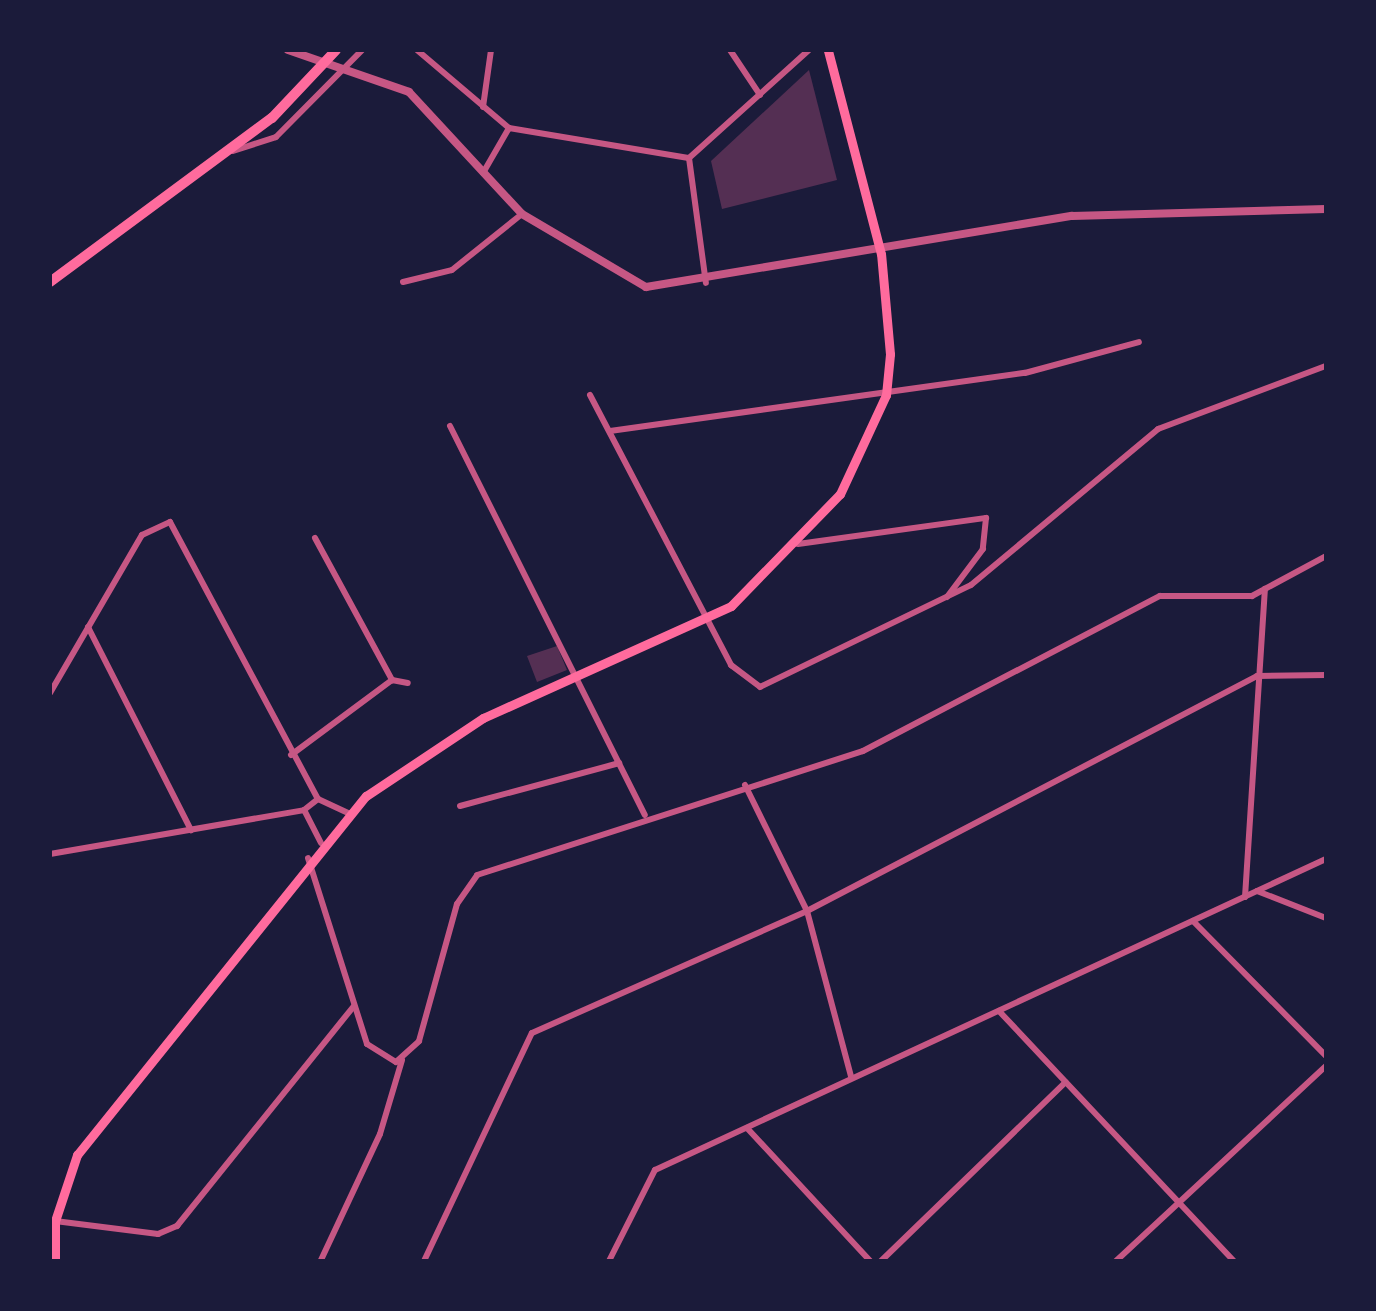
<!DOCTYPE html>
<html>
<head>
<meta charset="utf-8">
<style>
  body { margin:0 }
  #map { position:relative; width:1376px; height:1311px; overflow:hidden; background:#1b1b3a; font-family:Roboto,sans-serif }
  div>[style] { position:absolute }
  .building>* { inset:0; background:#542f53 }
  .minor>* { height:6px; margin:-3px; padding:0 3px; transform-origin:3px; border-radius:3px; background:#c65784 }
  .tertiary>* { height:8px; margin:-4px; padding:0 4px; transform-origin:4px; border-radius:4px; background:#c65784 }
  .secondary>* { height:9px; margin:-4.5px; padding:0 4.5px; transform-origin:4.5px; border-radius:4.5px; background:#ff6b9d }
  .primary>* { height:10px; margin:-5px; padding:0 5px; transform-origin:5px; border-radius:5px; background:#ff6b9d }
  span { translate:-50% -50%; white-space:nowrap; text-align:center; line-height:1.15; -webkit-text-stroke:10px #1b1b3a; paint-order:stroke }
  .frame { position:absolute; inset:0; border:52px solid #1b1b3a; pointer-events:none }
</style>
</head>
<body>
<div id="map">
  <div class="building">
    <div style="clip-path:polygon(809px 70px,837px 180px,722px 209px,711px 161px)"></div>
    <div style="clip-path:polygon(557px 646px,567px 670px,537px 682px,527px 656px)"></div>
  </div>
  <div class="minor">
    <div style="left:417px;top:50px;width:121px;rotate:40.3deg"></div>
    <div style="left:509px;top:128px;width:182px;rotate:9.5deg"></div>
    <div style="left:689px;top:158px;width:161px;rotate:-42deg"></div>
    <div style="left:730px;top:50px;width:54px;rotate:56.3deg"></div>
    <div style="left:483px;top:107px;width:58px;rotate:-82deg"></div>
    <div style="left:233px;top:151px;width:45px;rotate:-18deg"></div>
    <div style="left:276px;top:137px;width:122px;rotate:-45.3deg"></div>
    <div style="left:689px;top:158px;width:126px;rotate:82.3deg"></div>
    <div style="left:483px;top:173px;width:52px;rotate:-60deg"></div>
    <div style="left:403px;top:282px;width:50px;rotate:-13.8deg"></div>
    <div style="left:452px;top:270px;width:90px;rotate:-38.7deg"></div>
    <div style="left:590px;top:395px;width:305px;rotate:62.4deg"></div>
    <div style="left:731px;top:665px;width:36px;rotate:37deg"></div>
    <div style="left:760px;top:687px;width:234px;rotate:-25.8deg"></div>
    <div style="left:971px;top:585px;width:244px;rotate:-39.8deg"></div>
    <div style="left:1158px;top:429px;width:179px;rotate:-20.6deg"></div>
    <div style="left:450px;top:426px;width:435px;rotate:63.4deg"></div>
    <div style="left:610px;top:431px;width:419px;rotate:-8deg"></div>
    <div style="left:1025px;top:373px;width:118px;rotate:-15.2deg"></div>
    <div style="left:315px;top:538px;width:162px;rotate:61.5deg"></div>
    <div style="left:392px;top:680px;width:16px;rotate:11deg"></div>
    <div style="left:798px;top:544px;width:190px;rotate:-7.9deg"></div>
    <div style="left:986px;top:518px;width:31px;rotate:96deg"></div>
    <div style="left:983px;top:549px;width:60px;rotate:126.9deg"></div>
    <div style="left:88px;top:627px;width:228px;rotate:63.1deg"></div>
    <div style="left:50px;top:693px;width:183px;rotate:-59.8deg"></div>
    <div style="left:142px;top:535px;width:31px;rotate:-25deg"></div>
    <div style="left:170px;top:522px;width:314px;rotate:61.9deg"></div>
    <div style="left:291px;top:755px;width:126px;rotate:-36.6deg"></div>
    <div style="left:745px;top:785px;width:140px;rotate:63.8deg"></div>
    <div style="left:807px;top:911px;width:171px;rotate:75.1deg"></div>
    <div style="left:460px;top:806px;width:165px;rotate:-15.1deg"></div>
    <div style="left:321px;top:843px;width:37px;rotate:-117deg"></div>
    <div style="left:304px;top:810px;width:18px;rotate:-38deg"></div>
    <div style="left:318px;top:799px;width:35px;rotate:25deg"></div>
    <div style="left:50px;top:854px;width:258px;rotate:-9.8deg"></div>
    <div style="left:308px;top:858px;width:195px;rotate:72.4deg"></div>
    <div style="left:367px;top:1044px;width:34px;rotate:32deg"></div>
    <div style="left:396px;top:1062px;width:31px;rotate:-42deg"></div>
    <div style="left:419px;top:1041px;width:142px;rotate:-74.5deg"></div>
    <div style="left:457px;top:904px;width:35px;rotate:-55deg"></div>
    <div style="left:477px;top:875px;width:405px;rotate:-17.8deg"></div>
    <div style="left:863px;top:751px;width:335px;rotate:-27.6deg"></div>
    <div style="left:1160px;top:596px;width:92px"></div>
    <div style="left:1252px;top:596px;width:84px;rotate:-28.4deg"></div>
    <div style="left:1257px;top:891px;width:74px;rotate:21.4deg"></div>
    <div style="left:1245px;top:897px;width:309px;rotate:-86.3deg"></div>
    <div style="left:1193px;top:921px;width:190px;rotate:45.4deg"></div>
    <div style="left:999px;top:1011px;width:343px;rotate:46.8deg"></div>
    <div style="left:747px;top:1128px;width:181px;rotate:47.2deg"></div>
    <div style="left:55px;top:1221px;width:104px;rotate:7.2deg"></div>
    <div style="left:158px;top:1234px;width:21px;rotate:-23deg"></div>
    <div style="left:177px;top:1226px;width:281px;rotate:-51.2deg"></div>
    <div style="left:321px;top:1260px;width:139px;rotate:-64.9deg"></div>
    <div style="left:380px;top:1134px;width:77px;rotate:-73.4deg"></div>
    <div style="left:424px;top:1261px;width:252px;rotate:-64.7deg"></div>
    <div style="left:532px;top:1033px;width:301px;rotate:-23.9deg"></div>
    <div style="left:807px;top:911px;width:508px;rotate:-27.57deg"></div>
    <div style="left:1257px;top:676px;width:69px;rotate:-0.8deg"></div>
    <div style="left:609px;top:1261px;width:102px;rotate:-63.2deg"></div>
    <div style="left:655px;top:1170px;width:740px;rotate:-24.87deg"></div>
    <div style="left:881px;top:1261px;width:257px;rotate:-44.1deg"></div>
    <div style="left:1116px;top:1261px;width:287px;rotate:-42.9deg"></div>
  </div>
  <div class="tertiary">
    <div style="left:288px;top:50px;width:128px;rotate:19.1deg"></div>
    <div style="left:409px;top:92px;width:166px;rotate:47.2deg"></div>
    <div style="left:522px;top:214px;width:144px;rotate:30.5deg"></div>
    <div style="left:646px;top:287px;width:432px;rotate:-9.5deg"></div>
    <div style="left:1072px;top:216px;width:254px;rotate:-1.6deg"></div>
  </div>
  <div class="secondary">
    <div style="left:55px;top:1261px;width:40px;rotate:-90deg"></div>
    <div style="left:55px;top:1221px;width:70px;rotate:-71.6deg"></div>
    <div style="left:77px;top:1155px;width:461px;rotate:-51.2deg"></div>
    <div style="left:366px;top:796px;width:141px;rotate:-33.7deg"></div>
    <div style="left:483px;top:718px;width:272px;rotate:-24.3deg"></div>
    <div style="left:731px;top:606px;width:156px;rotate:-45.8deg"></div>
    <div style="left:840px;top:494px;width:109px;rotate:-65.1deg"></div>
    <div style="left:886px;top:395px;width:41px;rotate:-84.4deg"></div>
    <div style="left:890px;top:354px;width:100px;rotate:-95.1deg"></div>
    <div style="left:881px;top:254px;width:211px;rotate:-104.6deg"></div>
  </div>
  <div class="primary">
    <div style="left:50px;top:282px;width:276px;rotate:-36.5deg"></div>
    <div style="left:272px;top:118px;width:93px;rotate:-46.7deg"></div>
  </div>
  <div class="frame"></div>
</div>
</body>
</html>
